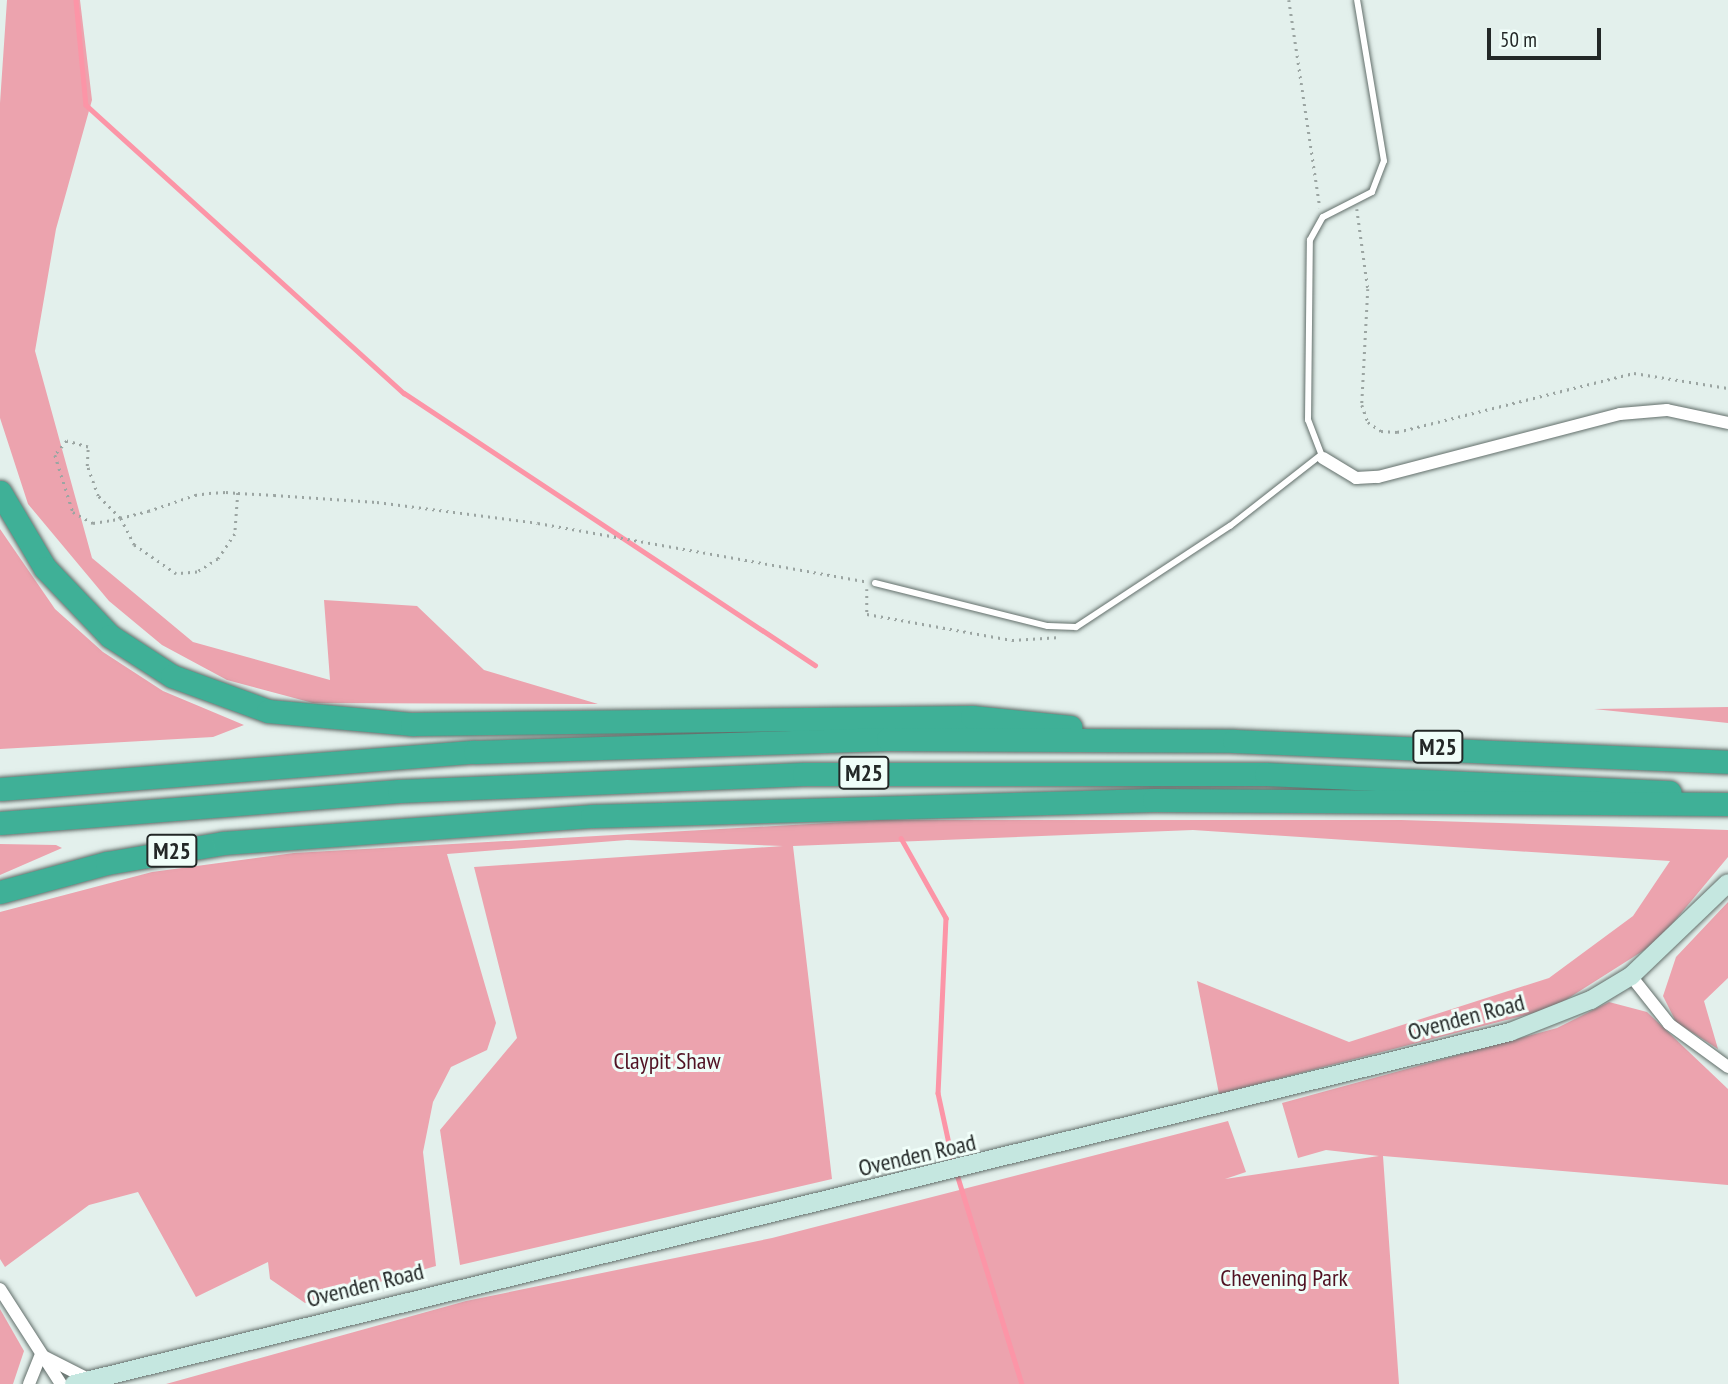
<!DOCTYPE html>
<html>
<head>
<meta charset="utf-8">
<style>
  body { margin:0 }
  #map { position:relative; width:1728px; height:1384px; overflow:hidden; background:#e3f0ec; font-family:"PT Sans Narrow",sans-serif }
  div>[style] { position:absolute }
  .green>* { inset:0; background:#eca3ae }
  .stream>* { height:4.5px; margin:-2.25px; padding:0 2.25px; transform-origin:2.25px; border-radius:2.25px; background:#fc95a7 }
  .path>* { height:2.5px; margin-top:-1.25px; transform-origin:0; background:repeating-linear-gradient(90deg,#9ba5a2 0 2px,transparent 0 7px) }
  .roads { filter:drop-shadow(0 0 2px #636f6b) drop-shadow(0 0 2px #636f6b) }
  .lane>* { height:6px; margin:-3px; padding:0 3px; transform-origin:3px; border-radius:3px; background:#fff }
  .street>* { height:12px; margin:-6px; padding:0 6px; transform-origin:6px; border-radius:6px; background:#fff }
  .secondary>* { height:18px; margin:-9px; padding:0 9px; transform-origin:9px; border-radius:9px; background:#c5e7e0 }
  .highway>* { height:23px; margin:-11.5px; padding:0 11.5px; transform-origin:11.5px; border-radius:11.5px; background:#3fb097 }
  span { translate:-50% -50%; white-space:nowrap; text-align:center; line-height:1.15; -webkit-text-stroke:6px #f0fef9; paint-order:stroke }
  .shield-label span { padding:2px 5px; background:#f0fef9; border:2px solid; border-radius:5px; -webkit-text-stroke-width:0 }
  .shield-label { font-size:23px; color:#232827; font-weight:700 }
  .street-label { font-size:24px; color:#232827 }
  .park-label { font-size:24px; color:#511223 }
  .scale { position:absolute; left:1487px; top:28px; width:114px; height:32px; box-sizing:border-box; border:4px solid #232827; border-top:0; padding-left:9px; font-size:21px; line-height:24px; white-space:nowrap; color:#232827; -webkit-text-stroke:5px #f0fef9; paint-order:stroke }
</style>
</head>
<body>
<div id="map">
  <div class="green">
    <div style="clip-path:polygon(7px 0,80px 0,92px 100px,56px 229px,35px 351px,92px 558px,193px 642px,330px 680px,324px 600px,417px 606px,484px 670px,598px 704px,313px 703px,227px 680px,162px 645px,109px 601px,28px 504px,0 418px,0 103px)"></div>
    <div style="clip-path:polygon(0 529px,55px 609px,103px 652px,163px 691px,244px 725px,213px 737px,0 749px)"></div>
    <div style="clip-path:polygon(1728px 707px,1728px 723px,1594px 709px)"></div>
    <div style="clip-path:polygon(881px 820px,1401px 820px,1728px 830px,1728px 857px,1657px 942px,1553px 1008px,1219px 1094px,1197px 981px,1349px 1042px,1549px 978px,1633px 916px,1670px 861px,1193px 830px,793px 846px,832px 1179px,460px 1265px,440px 1130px,517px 1038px,474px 867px,783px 846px,627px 840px,447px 854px,496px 1023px,487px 1050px,451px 1067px,433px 1102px,423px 1152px,436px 1266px,305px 1303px,270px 1279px,268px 1262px,196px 1297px,138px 1192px,89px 1205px,5px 1267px,0 1259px,0 912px,152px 872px,294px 853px)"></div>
    <div style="clip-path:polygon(0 844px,56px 845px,62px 848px,0 875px)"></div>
    <div style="clip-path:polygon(1728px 902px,1728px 978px,1704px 1001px,1718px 1049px,1676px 1022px,1663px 996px,1676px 957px)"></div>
    <div style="clip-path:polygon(1609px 1002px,1647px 1012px,1728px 1089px,1728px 1185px,1383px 1156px,1399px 1384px,166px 1384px,466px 1301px,772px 1238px,1228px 1121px,1246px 1172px,1225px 1179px,1379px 1156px,1326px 1150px,1298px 1158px,1282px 1103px,1557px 1028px)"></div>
    <div style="clip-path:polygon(0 1309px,24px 1351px,13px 1384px,0 1384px)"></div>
  </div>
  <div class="stream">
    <div style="left:76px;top:0;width:105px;rotate:84.6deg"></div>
    <div style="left:86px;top:105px;width:429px;rotate:42.2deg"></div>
    <div style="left:404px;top:393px;width:493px;rotate:33.5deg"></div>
    <div style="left:901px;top:838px;width:92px;rotate:60.6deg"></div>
    <div style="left:946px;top:918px;width:175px;rotate:92.6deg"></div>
    <div style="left:938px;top:1093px;width:71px;rotate:77.7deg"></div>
    <div style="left:956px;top:1171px;width:223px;rotate:72.8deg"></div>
  </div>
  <div class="path">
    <div style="left:1289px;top:0;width:210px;rotate:81.5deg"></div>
    <div style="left:1357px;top:209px;width:81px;rotate:82.2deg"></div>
    <div style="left:1368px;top:289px;width:116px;rotate:93deg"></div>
    <div style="left:1362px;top:405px;width:18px;rotate:71deg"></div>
    <div style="left:1368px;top:422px;width:16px;rotate:35deg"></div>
    <div style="left:1381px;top:431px;width:16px;rotate:4deg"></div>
    <div style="left:1397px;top:432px;width:244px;rotate:-14deg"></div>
    <div style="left:1634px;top:373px;width:95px;rotate:9.1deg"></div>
    <div style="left:238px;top:493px;width:41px;rotate:94.2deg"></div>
    <div style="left:235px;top:534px;width:30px;rotate:124deg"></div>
    <div style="left:218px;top:559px;width:25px;rotate:148deg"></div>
    <div style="left:197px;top:572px;width:21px;rotate:175deg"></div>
    <div style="left:176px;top:574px;width:51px;rotate:-145.4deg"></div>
    <div style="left:134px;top:545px;width:30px;rotate:-117deg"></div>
    <div style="left:120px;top:518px;width:31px;rotate:-135deg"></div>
    <div style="left:98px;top:496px;width:32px;rotate:-110deg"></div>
    <div style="left:87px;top:466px;width:19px;rotate:-87deg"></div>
    <div style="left:88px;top:447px;width:22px;rotate:-164deg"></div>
    <div style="left:67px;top:441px;width:18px;rotate:131deg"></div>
    <div style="left:55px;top:455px;width:60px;rotate:72.5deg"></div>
    <div style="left:73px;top:512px;width:23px;rotate:29deg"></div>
    <div style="left:93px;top:523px;width:20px;rotate:-9deg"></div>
    <div style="left:113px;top:520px;width:7px;rotate:-16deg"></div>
    <div style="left:120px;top:518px;width:29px;rotate:-14deg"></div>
    <div style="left:148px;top:511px;width:50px;rotate:-18.8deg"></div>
    <div style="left:195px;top:495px;width:14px;rotate:-8deg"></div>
    <div style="left:209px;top:493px;width:17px;rotate:-3deg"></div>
    <div style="left:226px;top:492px;width:12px;rotate:5deg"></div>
    <div style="left:238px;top:493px;width:36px;rotate:3deg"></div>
    <div style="left:274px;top:495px;width:103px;rotate:3.9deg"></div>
    <div style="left:377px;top:502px;width:162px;rotate:7.4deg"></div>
    <div style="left:538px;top:523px;width:332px;rotate:10.1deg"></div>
    <div style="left:867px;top:589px;width:25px;rotate:90deg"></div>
    <div style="left:867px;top:614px;width:147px;rotate:10.2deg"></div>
    <div style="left:1012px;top:640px;width:49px;rotate:-3.5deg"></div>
  </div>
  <div class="roads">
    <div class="lane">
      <div style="left:1322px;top:456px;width:39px;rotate:-111deg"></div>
      <div style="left:1308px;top:420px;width:180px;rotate:-89.4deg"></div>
      <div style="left:1310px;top:240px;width:26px;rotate:-61deg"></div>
      <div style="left:1323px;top:217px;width:55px;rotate:-27deg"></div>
      <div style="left:1372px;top:192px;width:33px;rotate:-69deg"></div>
      <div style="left:1384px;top:161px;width:163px;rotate:-99.5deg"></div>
      <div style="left:875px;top:583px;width:178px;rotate:14deg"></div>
      <div style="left:1048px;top:626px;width:28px;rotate:2deg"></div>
      <div style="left:1076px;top:627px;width:184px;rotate:-33.3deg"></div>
      <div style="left:1230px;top:526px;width:115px;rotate:-38deg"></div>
    </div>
    <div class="street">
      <div style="left:1323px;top:458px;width:39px;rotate:31deg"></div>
      <div style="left:1356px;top:478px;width:22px;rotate:-3deg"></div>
      <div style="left:1378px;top:477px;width:250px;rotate:-14.6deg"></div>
      <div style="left:1620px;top:414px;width:47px;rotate:-4.9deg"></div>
      <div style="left:1667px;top:410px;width:62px;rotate:12deg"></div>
      <div style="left:1631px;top:976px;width:61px;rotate:51.6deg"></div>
      <div style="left:1669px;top:1024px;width:73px;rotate:36.1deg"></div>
      <div style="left:0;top:1289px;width:113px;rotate:57.3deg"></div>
      <div style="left:29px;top:1384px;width:31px;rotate:-68deg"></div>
      <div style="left:41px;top:1355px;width:57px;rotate:27deg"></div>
    </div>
    <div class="secondary">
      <div style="left:74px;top:1384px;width:1479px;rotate:-13.77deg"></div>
      <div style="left:1510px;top:1032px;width:87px;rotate:-21.6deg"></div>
      <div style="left:1591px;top:1000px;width:47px;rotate:-31deg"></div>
      <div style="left:1631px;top:976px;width:134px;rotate:-43.8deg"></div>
    </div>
    <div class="highway">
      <div style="left:0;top:492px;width:88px;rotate:59.4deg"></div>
      <div style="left:45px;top:568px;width:94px;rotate:46.3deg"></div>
      <div style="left:110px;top:636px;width:74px;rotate:32.8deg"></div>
      <div style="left:172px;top:676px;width:102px;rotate:20deg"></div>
      <div style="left:268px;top:711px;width:145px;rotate:5.2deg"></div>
      <div style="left:412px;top:724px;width:560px;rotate:-0.72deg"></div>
      <div style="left:972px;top:717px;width:99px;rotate:5.8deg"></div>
      <div style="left:0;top:789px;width:476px;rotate:-4.5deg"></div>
      <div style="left:475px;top:752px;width:413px;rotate:-1.8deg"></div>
      <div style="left:888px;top:739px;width:346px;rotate:0.3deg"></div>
      <div style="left:1234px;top:741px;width:494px;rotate:2.4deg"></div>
      <div style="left:0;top:823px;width:400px;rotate:-4.6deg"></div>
      <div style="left:399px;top:791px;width:405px;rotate:-2.4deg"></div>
      <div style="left:804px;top:774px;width:462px"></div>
      <div style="left:1266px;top:774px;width:404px;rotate:2.6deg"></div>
      <div style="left:0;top:892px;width:111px;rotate:-15.2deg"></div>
      <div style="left:107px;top:863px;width:119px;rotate:-9.7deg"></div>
      <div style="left:224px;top:843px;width:369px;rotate:-4.2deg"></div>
      <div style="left:592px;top:816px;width:562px;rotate:-1.63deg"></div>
      <div style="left:1154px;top:800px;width:574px;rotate:0.4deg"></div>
    </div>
  </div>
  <div class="shield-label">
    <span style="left:1438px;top:747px">M25</span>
    <span style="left:864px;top:773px">M25</span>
    <span style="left:172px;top:851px">M25</span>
  </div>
  <div class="street-label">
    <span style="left:1466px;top:1017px;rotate:-15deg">Ovenden Road</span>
    <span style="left:917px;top:1155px;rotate:-13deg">Ovenden Road</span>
    <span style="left:365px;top:1285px;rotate:-14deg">Ovenden Road</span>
  </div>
  <div class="park-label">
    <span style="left:667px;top:1061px">Claypit Shaw</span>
    <span style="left:1284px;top:1278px">Chevening Park</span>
  </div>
  <div class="scale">50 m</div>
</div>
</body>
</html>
